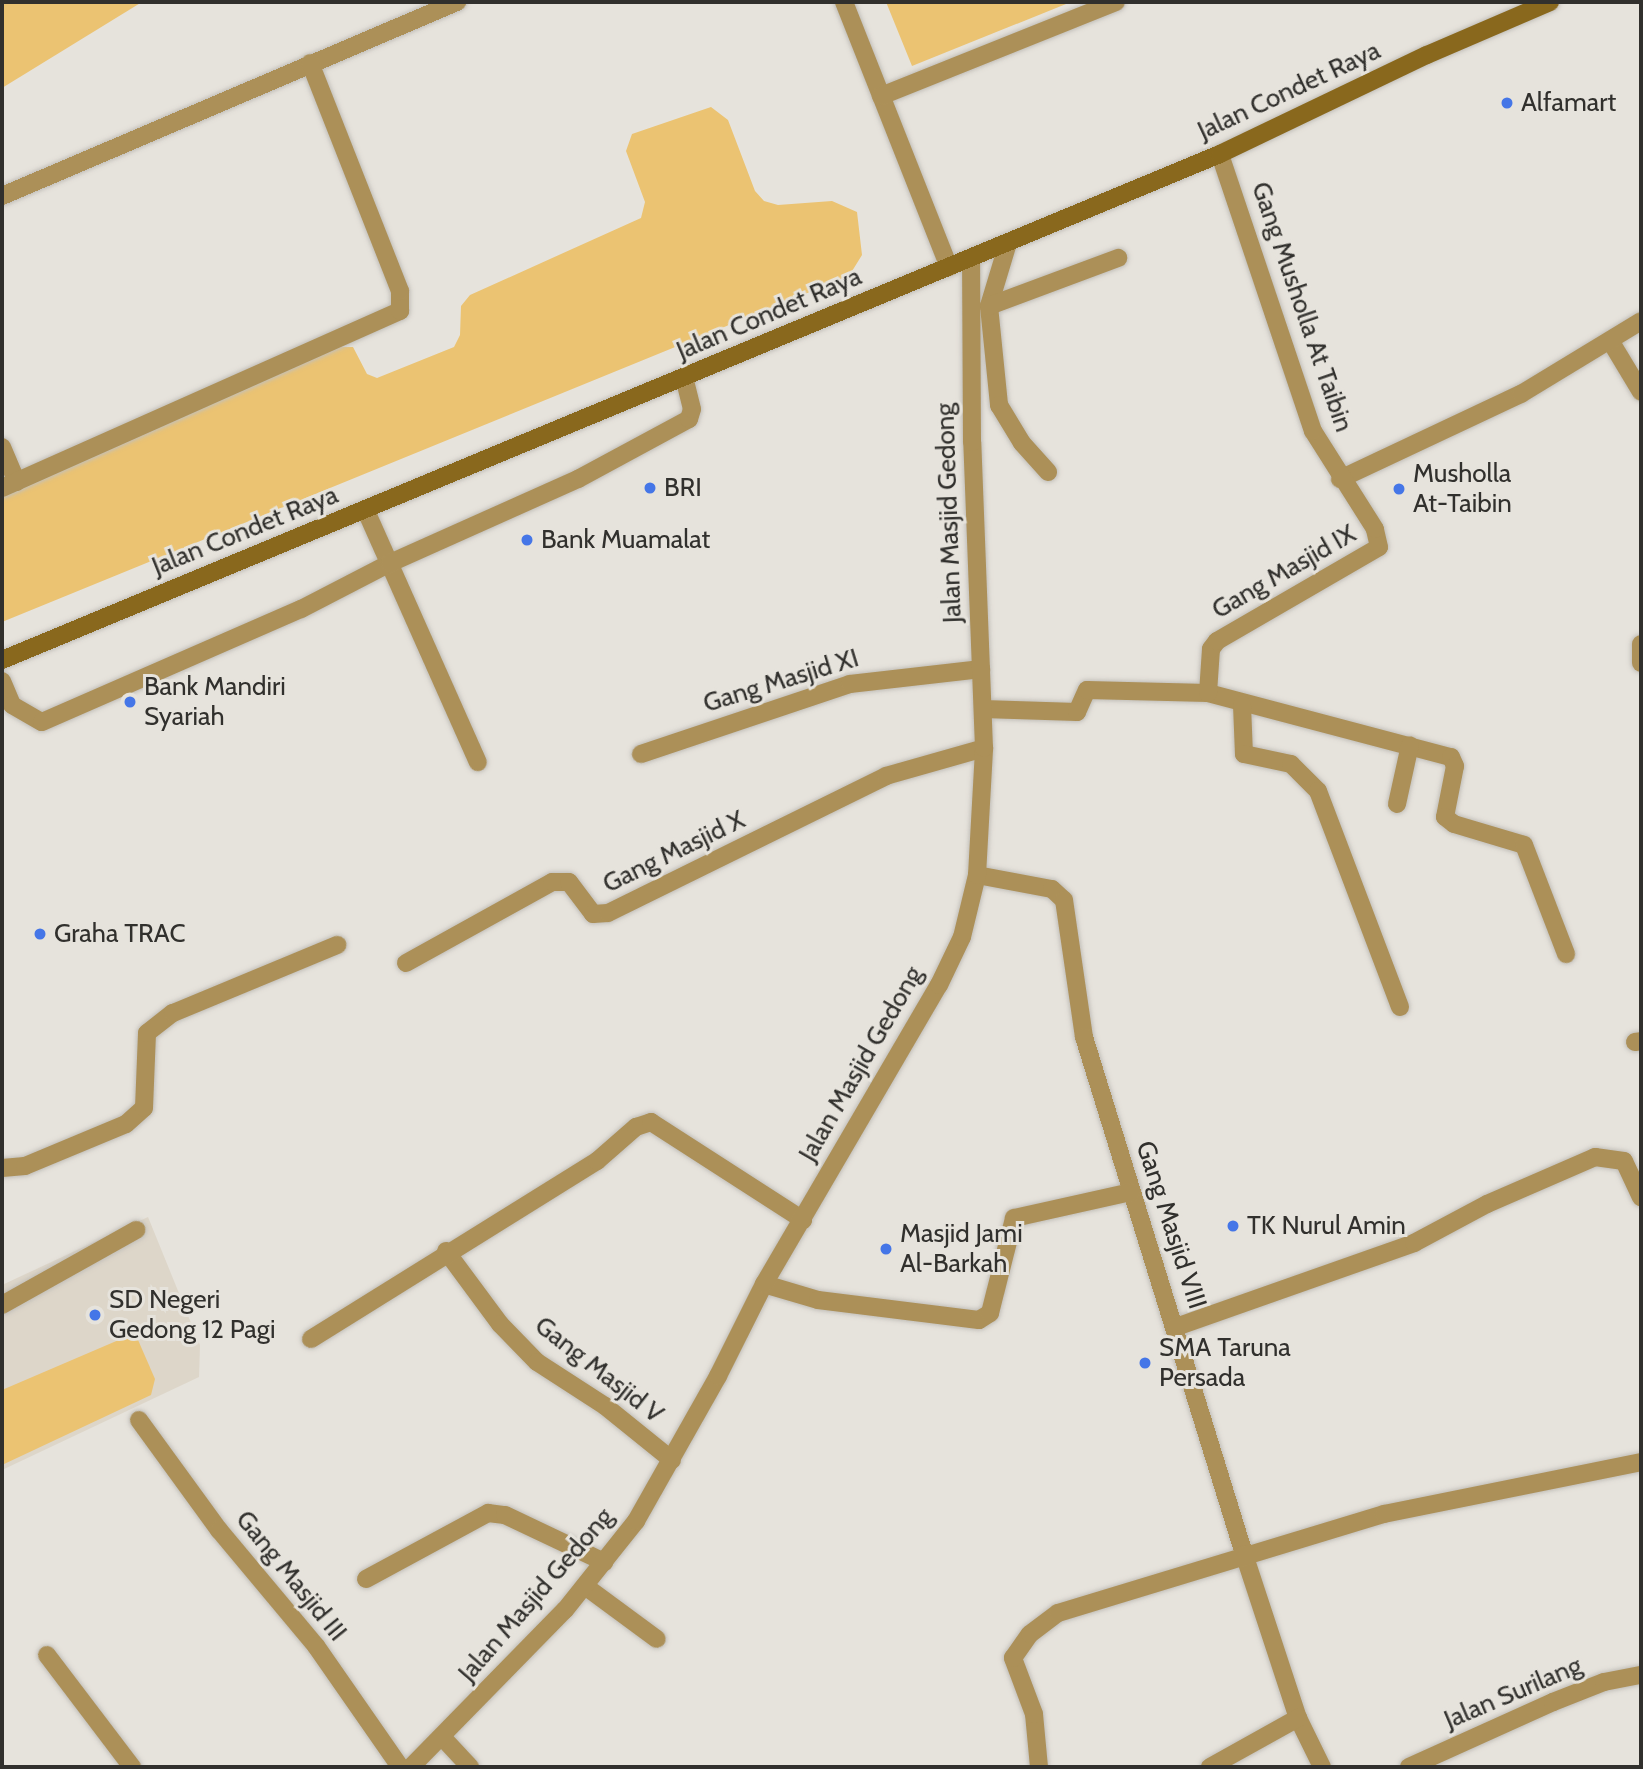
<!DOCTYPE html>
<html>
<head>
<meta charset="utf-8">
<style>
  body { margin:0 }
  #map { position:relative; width:1643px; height:1769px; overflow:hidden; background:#e6e3dc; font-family:Cabin,sans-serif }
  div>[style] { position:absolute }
  .built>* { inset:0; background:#ddd6c9 }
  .green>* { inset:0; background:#ebc372 }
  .roads { filter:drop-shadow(0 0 2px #c2bfb9) drop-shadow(0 0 2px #c2bfb9) }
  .lane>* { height:18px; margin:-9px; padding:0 9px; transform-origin:9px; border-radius:9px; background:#ac9058 }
  .street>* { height:18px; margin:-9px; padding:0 9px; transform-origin:9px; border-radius:9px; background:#ac9058 }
  .secondary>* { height:18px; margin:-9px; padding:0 9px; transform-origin:9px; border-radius:9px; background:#89681d }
  .dots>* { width:19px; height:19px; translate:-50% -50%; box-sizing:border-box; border:4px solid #e6e3dc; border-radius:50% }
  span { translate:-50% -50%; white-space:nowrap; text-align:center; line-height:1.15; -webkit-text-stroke:6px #e6e3dc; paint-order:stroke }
  .street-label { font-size:26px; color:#31302d }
  .poi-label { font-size:26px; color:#31302d }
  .left { translate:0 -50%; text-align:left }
  .frame { position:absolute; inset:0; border:4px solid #31302d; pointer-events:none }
</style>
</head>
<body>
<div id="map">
  <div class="built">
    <div style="clip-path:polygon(148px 1217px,200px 1345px,199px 1377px,2px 1470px,2px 1285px)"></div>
  </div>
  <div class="green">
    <div style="clip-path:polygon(2px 2px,142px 2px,2px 88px)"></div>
    <div style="clip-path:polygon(886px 2px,1071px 2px,912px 66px)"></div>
    <div style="clip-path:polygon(711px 107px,728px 120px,755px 191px,764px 201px,778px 205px,832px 201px,857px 212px,862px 255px,849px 276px,2px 622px,2px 486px,341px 347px,353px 347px,367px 374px,377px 378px,454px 347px,460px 335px,461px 306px,470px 295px,641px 218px,645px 202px,626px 151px,632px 134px)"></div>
    <div style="clip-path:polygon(135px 1333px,155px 1379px,151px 1395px,2px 1465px,2px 1390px)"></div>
  </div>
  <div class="roads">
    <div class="lane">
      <div style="left:844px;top:2px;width:285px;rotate:68.4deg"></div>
      <div style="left:881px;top:96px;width:253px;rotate:-21.8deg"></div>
      <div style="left:2px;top:196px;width:495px;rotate:-23.1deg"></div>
      <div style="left:1008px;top:243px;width:66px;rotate:106.8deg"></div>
      <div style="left:989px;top:306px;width:100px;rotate:84.2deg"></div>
      <div style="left:999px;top:405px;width:44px;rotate:58.8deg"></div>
      <div style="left:1022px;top:443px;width:39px;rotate:48deg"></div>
      <div style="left:989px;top:306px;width:138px;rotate:-20.4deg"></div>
      <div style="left:2px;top:447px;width:38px;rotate:67deg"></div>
      <div style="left:2px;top:488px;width:436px;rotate:-24deg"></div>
      <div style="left:400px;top:311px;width:20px;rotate:-90deg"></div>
      <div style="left:400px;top:291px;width:245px;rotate:-111.5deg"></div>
      <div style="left:366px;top:511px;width:275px;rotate:66deg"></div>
      <div style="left:2px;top:681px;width:26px;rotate:67deg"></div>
      <div style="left:12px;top:705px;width:34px;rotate:30deg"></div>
      <div style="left:42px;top:722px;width:283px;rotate:-23.6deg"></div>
      <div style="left:301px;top:609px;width:100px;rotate:-27.3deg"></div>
      <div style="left:390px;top:563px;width:206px;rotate:-24.1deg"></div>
      <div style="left:578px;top:479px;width:126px;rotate:-28.4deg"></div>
      <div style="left:689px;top:419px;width:10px;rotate:-73deg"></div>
      <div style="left:692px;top:409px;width:32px;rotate:-104deg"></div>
      <div style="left:2px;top:1168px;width:23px;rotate:-5deg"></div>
      <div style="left:25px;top:1166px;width:109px;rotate:-22.6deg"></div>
      <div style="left:126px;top:1124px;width:24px;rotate:-42deg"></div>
      <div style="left:144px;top:1108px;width:75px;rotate:-87.7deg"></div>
      <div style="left:147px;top:1033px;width:33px;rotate:-38deg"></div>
      <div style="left:173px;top:1013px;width:178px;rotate:-22.5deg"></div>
      <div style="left:2px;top:1305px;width:154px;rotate:-29.2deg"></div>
      <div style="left:585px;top:1586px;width:89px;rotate:36.4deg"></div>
      <div style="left:443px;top:1738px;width:40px;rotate:47deg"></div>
    </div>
    <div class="street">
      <div style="left:1611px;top:342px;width:58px;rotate:59deg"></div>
      <div style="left:1340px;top:479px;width:200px;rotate:-25.2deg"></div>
      <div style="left:1521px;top:394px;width:140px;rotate:-31.3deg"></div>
      <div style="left:1641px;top:644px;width:19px;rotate:90deg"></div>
      <div style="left:1208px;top:693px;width:251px;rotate:14.8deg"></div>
      <div style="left:1451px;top:757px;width:10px;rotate:66deg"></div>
      <div style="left:1455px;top:766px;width:52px;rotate:101.1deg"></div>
      <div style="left:1445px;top:817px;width:11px;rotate:38deg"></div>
      <div style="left:1454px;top:824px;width:73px;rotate:16.7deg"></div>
      <div style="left:1524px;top:845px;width:117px;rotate:68.9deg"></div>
      <div style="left:1242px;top:705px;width:49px;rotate:87.7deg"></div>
      <div style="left:1244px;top:754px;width:48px;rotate:12deg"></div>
      <div style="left:1291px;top:764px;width:38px;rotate:45deg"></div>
      <div style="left:1318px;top:791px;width:231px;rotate:69.2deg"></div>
      <div style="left:983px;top:709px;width:94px;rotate:1.8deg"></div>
      <div style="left:1077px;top:712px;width:24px;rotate:-66deg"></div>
      <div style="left:1087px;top:690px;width:121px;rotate:1.4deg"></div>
      <div style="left:1208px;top:693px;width:44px;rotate:-86.1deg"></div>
      <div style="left:1211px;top:649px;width:10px;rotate:-53deg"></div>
      <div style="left:1217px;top:641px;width:187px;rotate:-30.1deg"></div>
      <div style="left:1379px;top:547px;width:18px;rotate:-103deg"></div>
      <div style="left:1375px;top:529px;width:116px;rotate:-122.3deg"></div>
      <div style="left:1313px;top:431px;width:292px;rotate:-108.6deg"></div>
      <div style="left:641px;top:754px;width:220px;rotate:-18.5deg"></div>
      <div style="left:850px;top:684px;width:132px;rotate:-6.5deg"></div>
      <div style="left:1397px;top:804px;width:60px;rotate:-77.6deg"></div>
      <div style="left:977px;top:875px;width:76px;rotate:10.6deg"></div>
      <div style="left:1052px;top:889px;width:16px;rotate:43deg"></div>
      <div style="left:1064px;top:900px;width:138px;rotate:81.7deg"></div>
      <div style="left:1084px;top:1037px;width:541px;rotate:72.8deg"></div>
      <div style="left:1244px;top:1554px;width:173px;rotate:71.8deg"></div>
      <div style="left:1298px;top:1718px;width:55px;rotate:63.9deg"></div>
      <div style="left:406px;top:963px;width:167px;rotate:-29deg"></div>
      <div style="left:552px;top:882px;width:17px"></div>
      <div style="left:569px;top:882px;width:40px;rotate:53deg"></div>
      <div style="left:593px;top:914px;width:15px;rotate:-4deg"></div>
      <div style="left:608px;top:913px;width:310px;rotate:-26.2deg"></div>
      <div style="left:886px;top:776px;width:102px;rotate:-15.9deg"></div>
      <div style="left:1635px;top:1042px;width:6px;rotate:-9deg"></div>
      <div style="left:446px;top:1251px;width:91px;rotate:53.5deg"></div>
      <div style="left:500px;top:1324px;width:53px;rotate:45.8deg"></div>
      <div style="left:537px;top:1362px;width:81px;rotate:32.9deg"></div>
      <div style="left:605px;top:1406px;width:86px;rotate:38.9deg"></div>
      <div style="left:764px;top:1284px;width:56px;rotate:16.5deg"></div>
      <div style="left:818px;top:1300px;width:162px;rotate:7.1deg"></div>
      <div style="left:979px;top:1320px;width:13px;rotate:-32deg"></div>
      <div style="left:990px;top:1313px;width:98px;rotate:-75.8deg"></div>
      <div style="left:1014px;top:1218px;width:120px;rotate:-12.5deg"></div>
      <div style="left:1176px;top:1327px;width:252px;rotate:-19.4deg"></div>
      <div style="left:1414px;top:1243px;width:83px;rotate:-28.1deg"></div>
      <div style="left:1487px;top:1204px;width:118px;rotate:-23.5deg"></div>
      <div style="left:1595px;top:1157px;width:29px;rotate:8deg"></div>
      <div style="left:1624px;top:1161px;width:40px;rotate:65deg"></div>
      <div style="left:311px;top:1339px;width:337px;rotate:-31.9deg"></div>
      <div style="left:597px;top:1161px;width:52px;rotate:-41.1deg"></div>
      <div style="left:636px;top:1127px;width:16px;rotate:-18deg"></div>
      <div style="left:651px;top:1122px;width:181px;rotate:32.8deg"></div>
      <div style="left:139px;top:1420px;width:136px;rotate:54deg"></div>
      <div style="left:219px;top:1530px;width:151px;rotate:50.1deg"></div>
      <div style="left:316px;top:1646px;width:147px;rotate:55.2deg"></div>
      <div style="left:366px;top:1579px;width:139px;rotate:-28.4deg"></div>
      <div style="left:488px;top:1513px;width:17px;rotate:7deg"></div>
      <div style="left:505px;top:1515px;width:110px;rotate:25.4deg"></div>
      <div style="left:47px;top:1655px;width:141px;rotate:52.8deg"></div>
      <div style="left:411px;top:1767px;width:220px;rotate:-45.6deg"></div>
      <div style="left:565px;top:1610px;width:114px;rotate:-51.4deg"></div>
      <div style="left:636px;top:1521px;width:167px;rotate:-60.5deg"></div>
      <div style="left:718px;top:1376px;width:103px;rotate:-63.4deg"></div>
      <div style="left:764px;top:1284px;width:346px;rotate:-59.7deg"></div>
      <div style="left:939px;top:985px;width:53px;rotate:-64.4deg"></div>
      <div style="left:962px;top:937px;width:64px;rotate:-76.4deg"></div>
      <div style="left:977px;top:875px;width:127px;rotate:-86.8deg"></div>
      <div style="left:984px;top:748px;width:306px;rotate:-92.2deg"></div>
      <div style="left:972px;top:442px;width:184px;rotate:-90.3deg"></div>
      <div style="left:1039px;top:1767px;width:53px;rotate:-95.4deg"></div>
      <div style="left:1034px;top:1714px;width:60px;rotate:-110.6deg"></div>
      <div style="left:1013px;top:1658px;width:29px;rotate:-55deg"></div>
      <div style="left:1030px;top:1634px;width:35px;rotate:-37deg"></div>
      <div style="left:1058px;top:1613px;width:341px;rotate:-16.9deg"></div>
      <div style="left:1384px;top:1514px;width:262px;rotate:-11.4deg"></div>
      <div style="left:1210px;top:1767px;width:101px;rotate:-29.1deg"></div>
      <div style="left:1409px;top:1767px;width:158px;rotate:-24.3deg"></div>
      <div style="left:1553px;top:1702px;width:55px;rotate:-21.4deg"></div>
      <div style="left:1604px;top:1682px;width:38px;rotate:-11deg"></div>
    </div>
    <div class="secondary">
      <div style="left:2px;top:660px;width:1319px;rotate:-22.56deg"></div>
      <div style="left:1220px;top:154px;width:229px;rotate:-25.6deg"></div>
      <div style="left:1427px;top:55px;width:134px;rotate:-23.3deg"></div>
    </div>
  </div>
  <div class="dots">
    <div style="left:1507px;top:103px;background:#4576e7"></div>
    <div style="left:650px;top:488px;background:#4576e7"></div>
    <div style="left:1399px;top:489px;background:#4576e7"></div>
    <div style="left:527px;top:540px;background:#4576e7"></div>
    <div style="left:130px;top:702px;background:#4576e7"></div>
    <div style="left:40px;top:934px;background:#4576e7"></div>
    <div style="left:1233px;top:1226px;background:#4576e7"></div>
    <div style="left:886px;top:1249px;background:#4576e7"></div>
    <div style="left:95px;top:1315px;background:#4576e7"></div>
    <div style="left:1145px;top:1363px;background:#4576e7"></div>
  </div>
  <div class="street-label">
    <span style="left:1289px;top:91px;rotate:-25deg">Jalan Condet Raya</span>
    <span style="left:1302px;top:307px;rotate:71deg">Gang Musholla At Taibin</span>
    <span style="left:769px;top:314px;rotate:-23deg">Jalan Condet Raya</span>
    <span style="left:949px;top:513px;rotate:-92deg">Jalan Masjid Gedong</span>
    <span style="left:245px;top:531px;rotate:-22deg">Jalan Condet Raya</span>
    <span style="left:1284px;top:572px;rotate:-30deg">Gang Masjid IX</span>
    <span style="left:781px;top:681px;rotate:-17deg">Gang Masjid XI</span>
    <span style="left:674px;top:852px;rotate:-26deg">Gang Masjid X</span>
    <span style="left:861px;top:1064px;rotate:-60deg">Jalan Masjid Gedong</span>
    <span style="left:1171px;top:1225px;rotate:72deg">Gang Masjid VIII</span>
    <span style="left:599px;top:1370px;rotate:38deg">Gang Masjid V</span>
    <span style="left:291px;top:1576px;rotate:51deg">Gang Masjid III</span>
    <span style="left:536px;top:1595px;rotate:-49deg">Jalan Masjid Gedong</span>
    <span style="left:1513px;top:1693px;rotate:-23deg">Jalan Surilang</span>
  </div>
  <div class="poi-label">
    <span class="left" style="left:1521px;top:103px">Alfamart</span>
    <span class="left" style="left:1413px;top:489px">Musholla<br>At-Taibin</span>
    <span class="left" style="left:664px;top:488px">BRI</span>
    <span class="left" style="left:541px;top:540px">Bank Muamalat</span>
    <span class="left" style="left:144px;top:702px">Bank Mandiri<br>Syariah</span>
    <span class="left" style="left:54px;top:934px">Graha TRAC</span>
    <span class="left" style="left:1247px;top:1226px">TK Nurul Amin</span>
    <span class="left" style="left:900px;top:1249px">Masjid Jami<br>Al-Barkah</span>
    <span class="left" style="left:109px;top:1315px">SD Negeri<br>Gedong 12 Pagi</span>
    <span class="left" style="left:1159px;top:1363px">SMA Taruna<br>Persada</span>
  </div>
  <div class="frame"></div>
</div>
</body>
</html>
